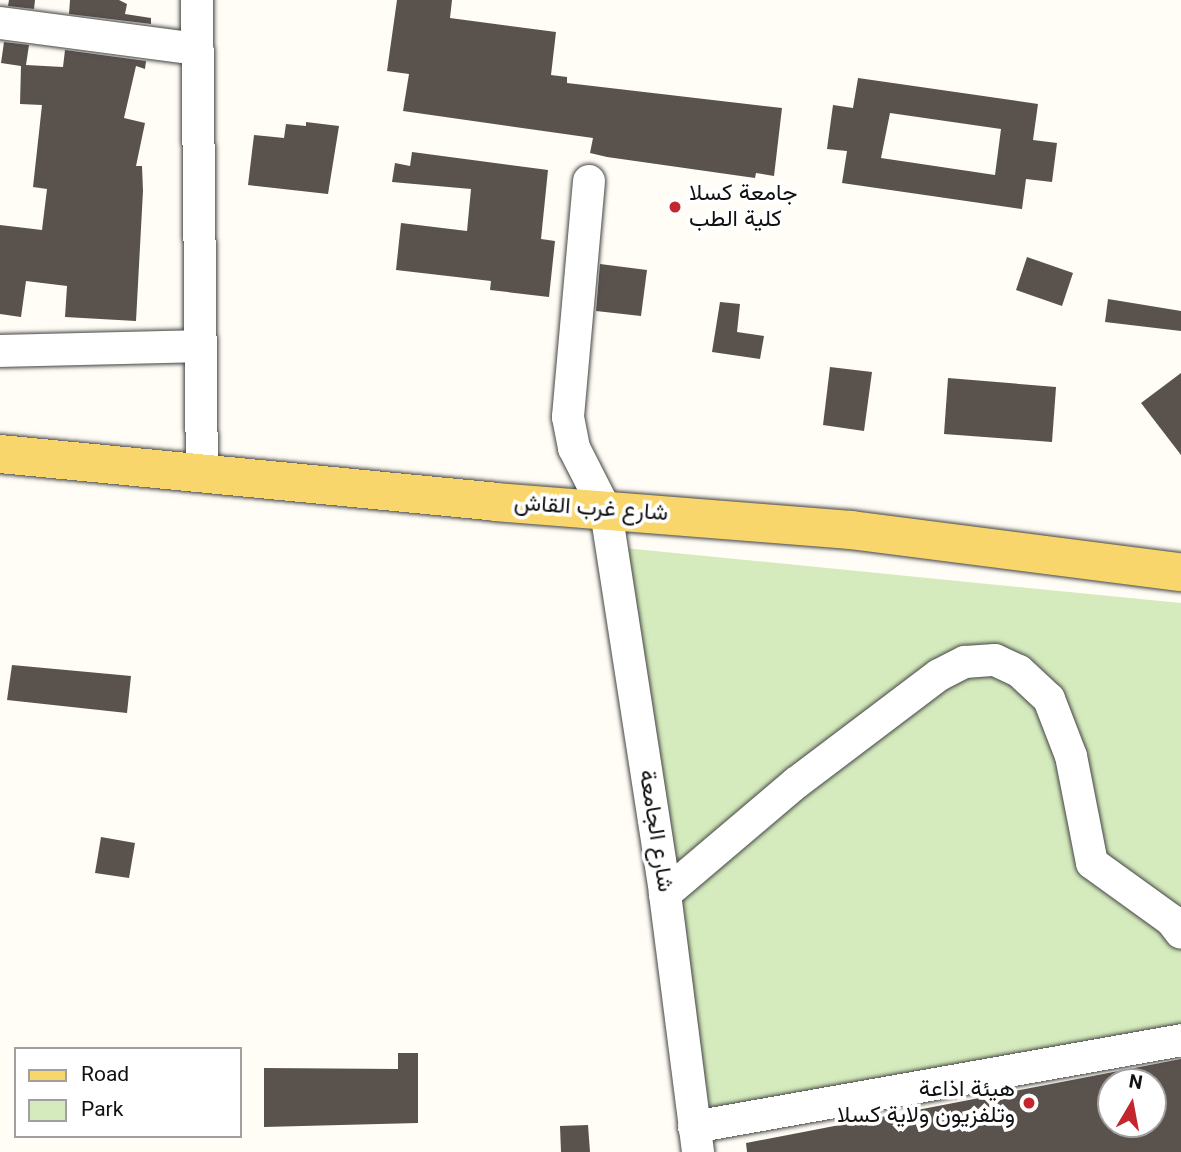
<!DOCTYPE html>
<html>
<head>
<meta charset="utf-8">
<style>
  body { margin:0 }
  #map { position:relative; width:1181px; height:1152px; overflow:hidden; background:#fffdf5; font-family:Georgia,Vazirmatn,serif }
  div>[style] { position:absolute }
  .green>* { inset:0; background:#d5ebbd }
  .building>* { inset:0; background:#5a524d }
  .roads { filter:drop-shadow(0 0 2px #444) drop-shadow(0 0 2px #444) }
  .minor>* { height:32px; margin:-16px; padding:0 16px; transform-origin:16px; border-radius:16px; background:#fff }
  .major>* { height:38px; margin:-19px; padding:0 19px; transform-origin:19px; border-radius:19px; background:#f9d66b }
  .dots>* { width:19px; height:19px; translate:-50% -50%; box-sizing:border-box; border:4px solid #fff; border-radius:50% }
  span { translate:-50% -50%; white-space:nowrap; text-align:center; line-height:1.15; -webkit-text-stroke:7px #fff; paint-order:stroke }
  .poi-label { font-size:23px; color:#111 }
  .left { translate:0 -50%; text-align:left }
  .right { translate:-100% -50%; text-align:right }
  .street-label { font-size:23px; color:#111 }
  .legend { position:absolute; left:14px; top:1047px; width:228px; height:91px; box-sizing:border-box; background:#fff; border:2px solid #a0a0a0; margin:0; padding:9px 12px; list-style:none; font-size:21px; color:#111 }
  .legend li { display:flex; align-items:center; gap:14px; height:35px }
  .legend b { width:35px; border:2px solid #a0a0a0 }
  .north { position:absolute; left:1097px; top:1068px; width:70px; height:70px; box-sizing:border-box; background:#fff; border:2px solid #a0a0a0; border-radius:50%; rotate:10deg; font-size:19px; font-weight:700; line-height:28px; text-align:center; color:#111 }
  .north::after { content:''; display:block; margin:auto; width:24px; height:32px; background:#c4262e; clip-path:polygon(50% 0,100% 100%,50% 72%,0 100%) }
</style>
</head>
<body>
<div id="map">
  <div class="green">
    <div style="clip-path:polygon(614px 547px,1181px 603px,1181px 1035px,712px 1120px)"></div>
  </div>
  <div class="building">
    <div style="clip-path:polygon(9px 0,35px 0,34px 9px,8px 6px)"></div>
    <div style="clip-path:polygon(70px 0,119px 0,127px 4px,125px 14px,151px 18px,151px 24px,69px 14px)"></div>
    <div style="clip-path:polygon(397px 0,452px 0,450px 18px,556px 32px,551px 75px,567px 77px,567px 83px,782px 108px,774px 176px,756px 173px,755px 178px,607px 157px,590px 153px,593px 138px,403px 111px,409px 74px,387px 71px)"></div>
    <div style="clip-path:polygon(4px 42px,29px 45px,26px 65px,63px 67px,65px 50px,146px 61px,145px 69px,136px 66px,124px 118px,145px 123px,136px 166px,142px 166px,143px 191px,136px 321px,65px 317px,67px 286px,26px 281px,21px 317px,0 314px,0 225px,42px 230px,47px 189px,33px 187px,42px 105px,20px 104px,21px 66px,1px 63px)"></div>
    <div style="clip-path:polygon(evenodd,858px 78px,1038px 104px,1033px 140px,1057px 143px,1052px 182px,1026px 179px,1022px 209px,842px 183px,847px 151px,827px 149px,833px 105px,853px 108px,858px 78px,890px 113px,1001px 129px,995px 175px,881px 158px,890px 113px)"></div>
    <div style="clip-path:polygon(306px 122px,339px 126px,328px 194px,248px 185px,254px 135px,284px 138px,286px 124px,306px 126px)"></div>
    <div style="clip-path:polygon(412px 152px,548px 170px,541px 239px,555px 241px,549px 297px,490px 290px,491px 281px,396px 270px,401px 223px,467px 231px,471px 189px,392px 182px,395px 163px,410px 166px)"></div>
    <div style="clip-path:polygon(1027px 257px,1073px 273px,1062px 306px,1016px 290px)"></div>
    <div style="clip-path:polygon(600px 264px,647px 270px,641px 316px,596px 311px)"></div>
    <div style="clip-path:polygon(1108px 299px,1181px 311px,1181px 331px,1105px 322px)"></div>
    <div style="clip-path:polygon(720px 302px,740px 304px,737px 332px,764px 336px,760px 359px,712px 352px)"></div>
    <div style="clip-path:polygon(830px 367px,872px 372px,864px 431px,823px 425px)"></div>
    <div style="clip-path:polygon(1181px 373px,1181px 455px,1141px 403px)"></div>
    <div style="clip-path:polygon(948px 378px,1056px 387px,1052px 442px,944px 434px)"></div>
    <div style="clip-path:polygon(12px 665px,131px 676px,127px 713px,7px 700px)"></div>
    <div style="clip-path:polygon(101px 837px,135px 843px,129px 878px,95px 873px)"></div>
    <div style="clip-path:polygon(398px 1053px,418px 1053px,418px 1123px,264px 1127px,264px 1068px,398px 1069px)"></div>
    <div style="clip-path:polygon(evenodd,1181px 1059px,1181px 1152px,747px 1152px,746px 1143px,1181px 1059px,1111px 1082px,1153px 1082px,1153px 1124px,1111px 1124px,1111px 1082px)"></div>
    <div style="clip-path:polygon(588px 1125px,590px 1152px,561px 1152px,560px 1126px)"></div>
  </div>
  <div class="roads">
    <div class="minor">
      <div style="left:197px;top:0;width:473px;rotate:89.4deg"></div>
      <div style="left:0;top:23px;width:199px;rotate:7.5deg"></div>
      <div style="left:589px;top:181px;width:237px;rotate:95.1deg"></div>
      <div style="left:568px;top:417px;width:32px;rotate:79deg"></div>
      <div style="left:574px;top:448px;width:71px;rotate:63.1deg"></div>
      <div style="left:606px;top:511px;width:388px;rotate:81.2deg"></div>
      <div style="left:665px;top:894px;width:260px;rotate:82.7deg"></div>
      <div style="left:0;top:351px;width:200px;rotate:-1.4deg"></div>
      <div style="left:665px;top:894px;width:172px;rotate:-40.3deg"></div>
      <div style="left:796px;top:783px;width:179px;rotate:-37.1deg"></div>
      <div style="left:939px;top:675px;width:29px;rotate:-27deg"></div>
      <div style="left:965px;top:662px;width:30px;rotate:-4deg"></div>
      <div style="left:995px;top:660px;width:26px;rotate:25deg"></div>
      <div style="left:1019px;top:671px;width:41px;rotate:43deg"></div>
      <div style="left:1049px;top:699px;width:61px;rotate:68.9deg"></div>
      <div style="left:1071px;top:756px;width:109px;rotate:78.9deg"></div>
      <div style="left:1092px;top:863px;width:97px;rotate:35.8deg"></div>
      <div style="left:1171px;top:920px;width:16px;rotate:52deg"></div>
      <div style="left:694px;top:1127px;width:495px;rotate:-10.1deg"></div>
    </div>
    <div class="major">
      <div style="left:0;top:454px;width:497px;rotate:5.5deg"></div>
      <div style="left:495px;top:502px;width:357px;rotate:4.5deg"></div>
      <div style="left:851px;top:530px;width:333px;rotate:7.3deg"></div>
    </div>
  </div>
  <div class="dots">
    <div style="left:675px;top:207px;background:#c4262e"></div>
    <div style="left:1029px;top:1103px;background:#c4262e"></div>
  </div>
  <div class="poi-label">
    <span class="left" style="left:689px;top:207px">جامعة كسلا<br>كلية الطب</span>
    <span class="right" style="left:1015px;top:1103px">هيئة اذاعة<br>وتلفزيون ولاية كسلا</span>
  </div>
  <div class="street-label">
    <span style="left:591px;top:509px;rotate:4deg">شارع غرب القاش</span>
    <span style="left:655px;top:831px;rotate:81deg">شارع الجامعة</span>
  </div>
  <ul class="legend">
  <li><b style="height:9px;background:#f9d66b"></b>Road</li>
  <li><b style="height:19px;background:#d5ebbd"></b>Park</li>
  </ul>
  <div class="north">N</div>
</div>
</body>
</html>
